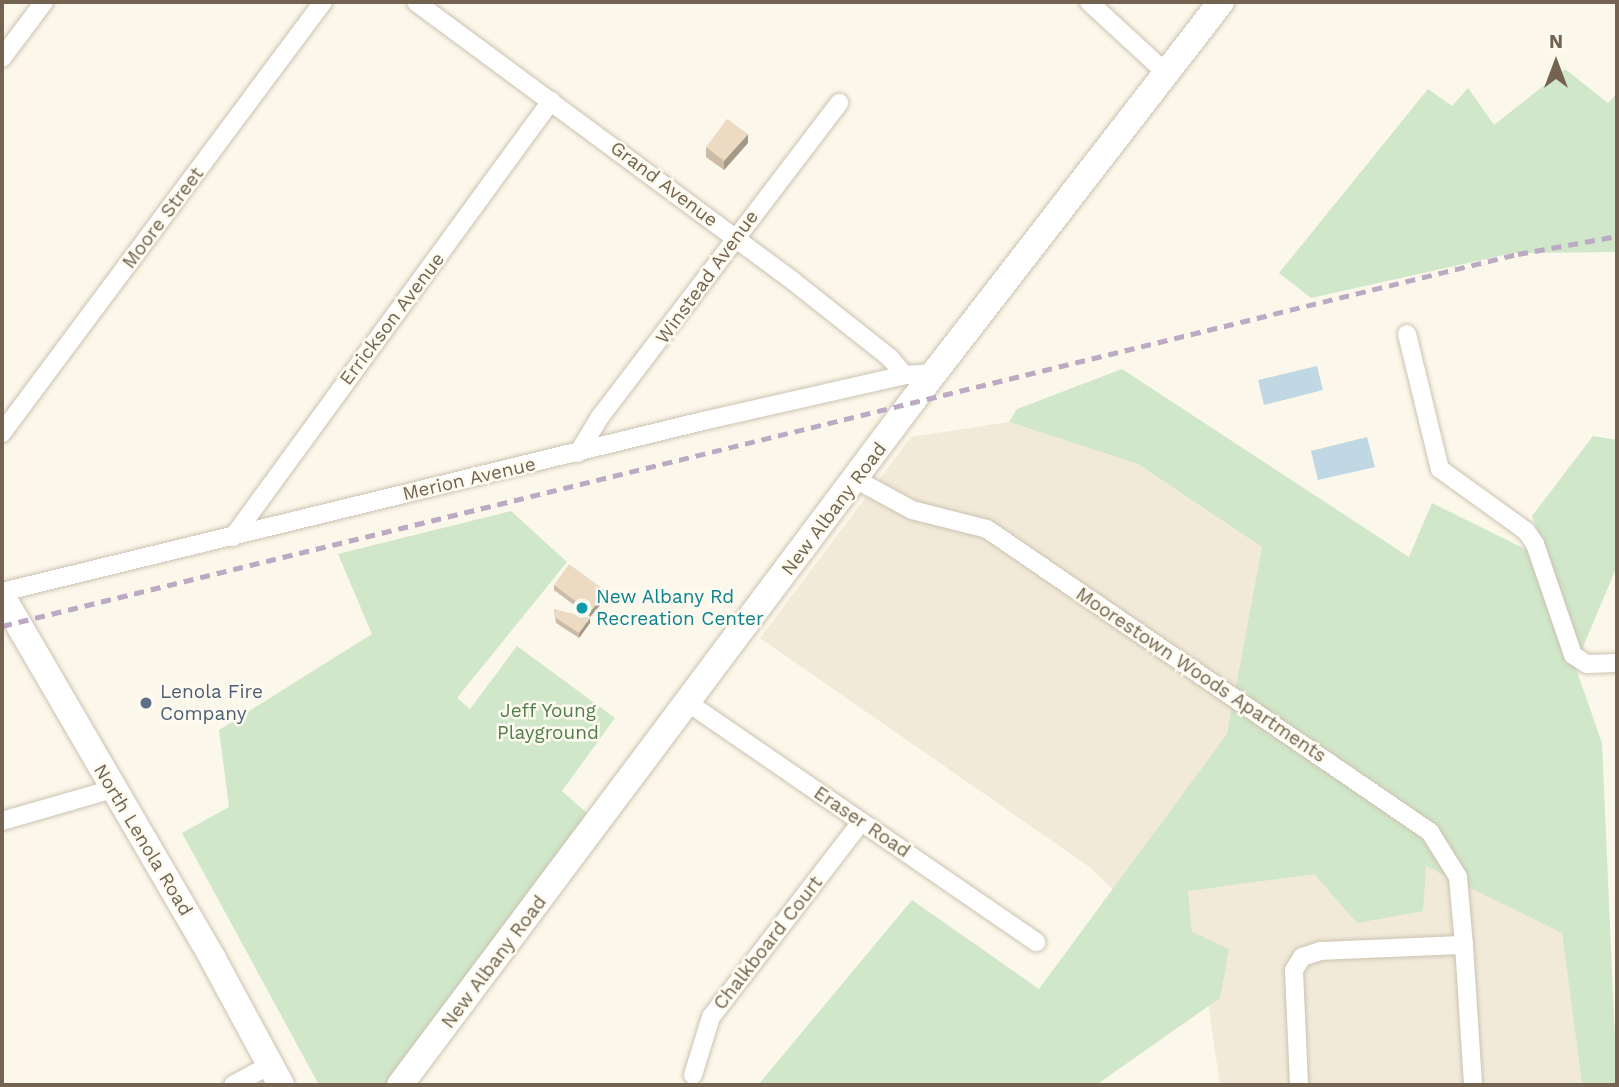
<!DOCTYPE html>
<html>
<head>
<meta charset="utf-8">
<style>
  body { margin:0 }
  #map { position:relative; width:1619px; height:1087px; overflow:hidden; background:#fbf7ea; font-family:"Work Sans",sans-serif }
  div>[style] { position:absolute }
  .residential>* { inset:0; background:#f2ead9 }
  .green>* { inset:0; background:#d0e7c9 }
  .water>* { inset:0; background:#c0d8e3 }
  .roads { filter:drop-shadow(0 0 2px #ccc2b1) drop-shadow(0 0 2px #ccc2b1) }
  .minor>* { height:18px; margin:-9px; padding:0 9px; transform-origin:9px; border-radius:9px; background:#fff }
  .secondary>* { height:26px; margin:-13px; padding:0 13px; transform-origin:13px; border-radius:13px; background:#fff }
  .rail>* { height:4.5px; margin-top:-2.25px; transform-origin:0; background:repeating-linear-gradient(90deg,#bca9c4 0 10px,transparent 0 17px) }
  .wall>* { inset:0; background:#cbbba7 }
  .shaded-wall>* { inset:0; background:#a59988 }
  .building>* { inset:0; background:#ecdac2 }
  .dots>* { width:19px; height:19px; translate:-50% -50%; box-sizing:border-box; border:4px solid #fdfbf0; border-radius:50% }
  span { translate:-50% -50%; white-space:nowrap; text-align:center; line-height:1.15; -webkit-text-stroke:5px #fdfbf0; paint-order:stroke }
  .street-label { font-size:19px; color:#736350 }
  .culture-label { font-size:19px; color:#0d838f }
  .left { translate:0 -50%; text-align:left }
  .service-label { font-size:19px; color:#4e5e75 }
  .park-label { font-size:19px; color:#527d4c }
  .frame { position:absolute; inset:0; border:4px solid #736350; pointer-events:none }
  .north { position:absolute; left:1521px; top:28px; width:70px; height:70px; -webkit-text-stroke:5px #fdfbf0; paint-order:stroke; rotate:0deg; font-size:19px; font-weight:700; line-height:28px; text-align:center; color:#736350 }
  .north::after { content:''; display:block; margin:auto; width:24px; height:32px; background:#736350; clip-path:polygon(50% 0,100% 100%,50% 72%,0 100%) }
</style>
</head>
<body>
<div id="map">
  <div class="residential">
    <div style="clip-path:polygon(1009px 422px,1138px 464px,1263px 547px,1562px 933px,1582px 1085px,1220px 1085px,1204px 975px,1088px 866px,760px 638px,911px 437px)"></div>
  </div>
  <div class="green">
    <div style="clip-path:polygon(1565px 69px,1608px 103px,1617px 93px,1617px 252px,1513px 253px,1311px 298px,1279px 273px,1428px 89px,1452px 106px,1468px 88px,1494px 125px)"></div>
    <div style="clip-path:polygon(1122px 369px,1409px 557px,1432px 503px,1551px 562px,1532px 516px,1593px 436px,1617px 440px,1617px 566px,1575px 666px,1602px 743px,1617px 1085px,1582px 1085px,1562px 933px,1426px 866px,1423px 911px,1357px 923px,1314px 874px,1188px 891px,1192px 932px,1229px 949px,1220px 998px,1096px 1085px,758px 1085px,912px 900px,1039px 989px,1227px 734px,1262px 547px,1138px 464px,1009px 422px,1017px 409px)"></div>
    <div style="clip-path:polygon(511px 511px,567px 562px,457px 698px,470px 709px,517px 646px,615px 718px,562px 791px,596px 821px,396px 1085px,319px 1085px,182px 833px,229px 807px,219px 730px,372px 634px,338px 554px)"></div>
  </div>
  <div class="water">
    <div style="clip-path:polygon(1317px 366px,1323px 390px,1264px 405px,1258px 380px)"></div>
    <div style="clip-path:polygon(1367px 437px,1375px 467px,1318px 480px,1311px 451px)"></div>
  </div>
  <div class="roads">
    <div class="minor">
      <div style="left:416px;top:2px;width:469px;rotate:36.5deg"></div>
      <div style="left:793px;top:281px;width:124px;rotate:38.4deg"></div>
      <div style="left:890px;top:358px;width:23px;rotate:49deg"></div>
      <div style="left:1089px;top:2px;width:106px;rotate:42.7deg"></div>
      <div style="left:2px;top:58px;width:70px;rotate:-53.1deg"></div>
      <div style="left:1407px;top:334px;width:139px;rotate:76.3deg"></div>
      <div style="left:1440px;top:469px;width:106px;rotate:35.8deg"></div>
      <div style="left:1526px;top:531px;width:16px;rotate:55deg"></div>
      <div style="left:1535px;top:544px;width:117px;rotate:71.1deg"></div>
      <div style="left:1573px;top:655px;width:17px;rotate:33deg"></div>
      <div style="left:1587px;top:664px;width:30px;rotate:-2deg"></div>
      <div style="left:2px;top:433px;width:537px;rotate:-53.32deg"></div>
      <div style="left:578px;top:453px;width:42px;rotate:-58.6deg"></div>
      <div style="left:600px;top:417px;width:395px;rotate:-52.7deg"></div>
      <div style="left:857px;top:480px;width:63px;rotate:28.6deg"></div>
      <div style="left:912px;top:510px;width:77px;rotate:14.2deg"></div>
      <div style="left:987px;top:529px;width:537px;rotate:34.37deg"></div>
      <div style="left:1430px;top:832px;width:53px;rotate:58.1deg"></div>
      <div style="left:1458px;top:877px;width:68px;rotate:85deg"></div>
      <div style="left:233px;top:537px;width:540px;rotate:-53.89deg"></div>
      <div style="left:2px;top:592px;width:722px;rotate:-13.71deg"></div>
      <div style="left:703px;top:421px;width:207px;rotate:-12.8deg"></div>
      <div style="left:905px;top:375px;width:32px;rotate:-4deg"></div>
      <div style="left:687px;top:702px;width:424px;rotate:34.5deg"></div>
      <div style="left:2px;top:821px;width:116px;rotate:-16.1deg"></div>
      <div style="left:693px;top:1075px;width:61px;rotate:-72.8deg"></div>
      <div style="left:711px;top:1017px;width:246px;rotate:-52.4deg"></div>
      <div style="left:233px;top:1085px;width:42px;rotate:-28.4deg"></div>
      <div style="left:1299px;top:1085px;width:115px;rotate:-92.5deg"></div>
      <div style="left:1294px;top:970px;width:15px;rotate:-58deg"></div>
      <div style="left:1302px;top:957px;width:19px;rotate:-18deg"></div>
      <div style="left:1320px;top:951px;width:144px;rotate:-2.4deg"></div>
      <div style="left:1464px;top:945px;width:140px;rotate:86.3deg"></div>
    </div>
    <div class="secondary">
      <div style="left:2px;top:596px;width:420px;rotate:59.8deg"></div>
      <div style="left:213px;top:959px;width:143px;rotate:61.6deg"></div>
      <div style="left:400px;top:1085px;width:852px;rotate:-53.16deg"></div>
      <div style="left:911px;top:403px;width:507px;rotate:-52.29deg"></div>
    </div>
  </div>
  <div class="rail">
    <div style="left:2px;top:626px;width:1561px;rotate:-13.79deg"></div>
    <div style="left:1518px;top:254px;width:101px;rotate:-10.3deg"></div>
  </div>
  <div class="wall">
    <div style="clip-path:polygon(748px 143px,724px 170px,706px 157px,706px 147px)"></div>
    <div style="clip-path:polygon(554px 585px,607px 597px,590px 617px,554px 590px)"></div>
    <div style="clip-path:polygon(554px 609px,590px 623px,579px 638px,556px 623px)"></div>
  </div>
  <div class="shaded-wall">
    <div style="clip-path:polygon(748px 134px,748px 143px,724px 170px,724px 161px)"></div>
    <div style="clip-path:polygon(607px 592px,607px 597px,590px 617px,590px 612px)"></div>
    <div style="clip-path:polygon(590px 618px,590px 623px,579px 638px,579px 633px)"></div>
  </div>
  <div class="building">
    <div style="clip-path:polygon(727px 119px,748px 134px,724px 161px,706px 147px)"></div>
    <div style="clip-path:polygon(569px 564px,607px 592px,590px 612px,554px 585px)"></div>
    <div style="clip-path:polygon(554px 609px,590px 618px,579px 633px,556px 618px)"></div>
  </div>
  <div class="dots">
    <div style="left:582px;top:608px;background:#0f9aa8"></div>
    <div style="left:146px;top:703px;background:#5c6f8a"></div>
  </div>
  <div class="street-label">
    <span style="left:664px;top:184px;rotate:37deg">Grand Avenue</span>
    <span style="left:163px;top:218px;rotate:-53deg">Moore Street</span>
    <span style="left:707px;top:277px;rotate:-54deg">Winstead Avenue</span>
    <span style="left:392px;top:319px;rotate:-53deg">Errickson Avenue</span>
    <span style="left:469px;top:479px;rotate:-13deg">Merion Avenue</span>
    <span style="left:834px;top:509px;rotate:-53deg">New Albany Road</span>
    <span style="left:1201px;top:675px;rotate:34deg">Moorestown Woods Apartments</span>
    <span style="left:862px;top:822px;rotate:34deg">Eraser Road</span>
    <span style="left:143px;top:840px;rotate:59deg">North Lenola Road</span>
    <span style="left:768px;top:943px;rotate:-52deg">Chalkboard Court</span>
    <span style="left:494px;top:962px;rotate:-53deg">New Albany Road</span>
  </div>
  <div class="culture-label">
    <span class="left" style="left:596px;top:608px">New Albany Rd<br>Recreation Center</span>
  </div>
  <div class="service-label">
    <span class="left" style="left:160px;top:703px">Lenola Fire<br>Company</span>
  </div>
  <div class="park-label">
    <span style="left:548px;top:722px">Jeff Young<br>Playground</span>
  </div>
  <div class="frame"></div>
  <div class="north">N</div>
</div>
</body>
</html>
